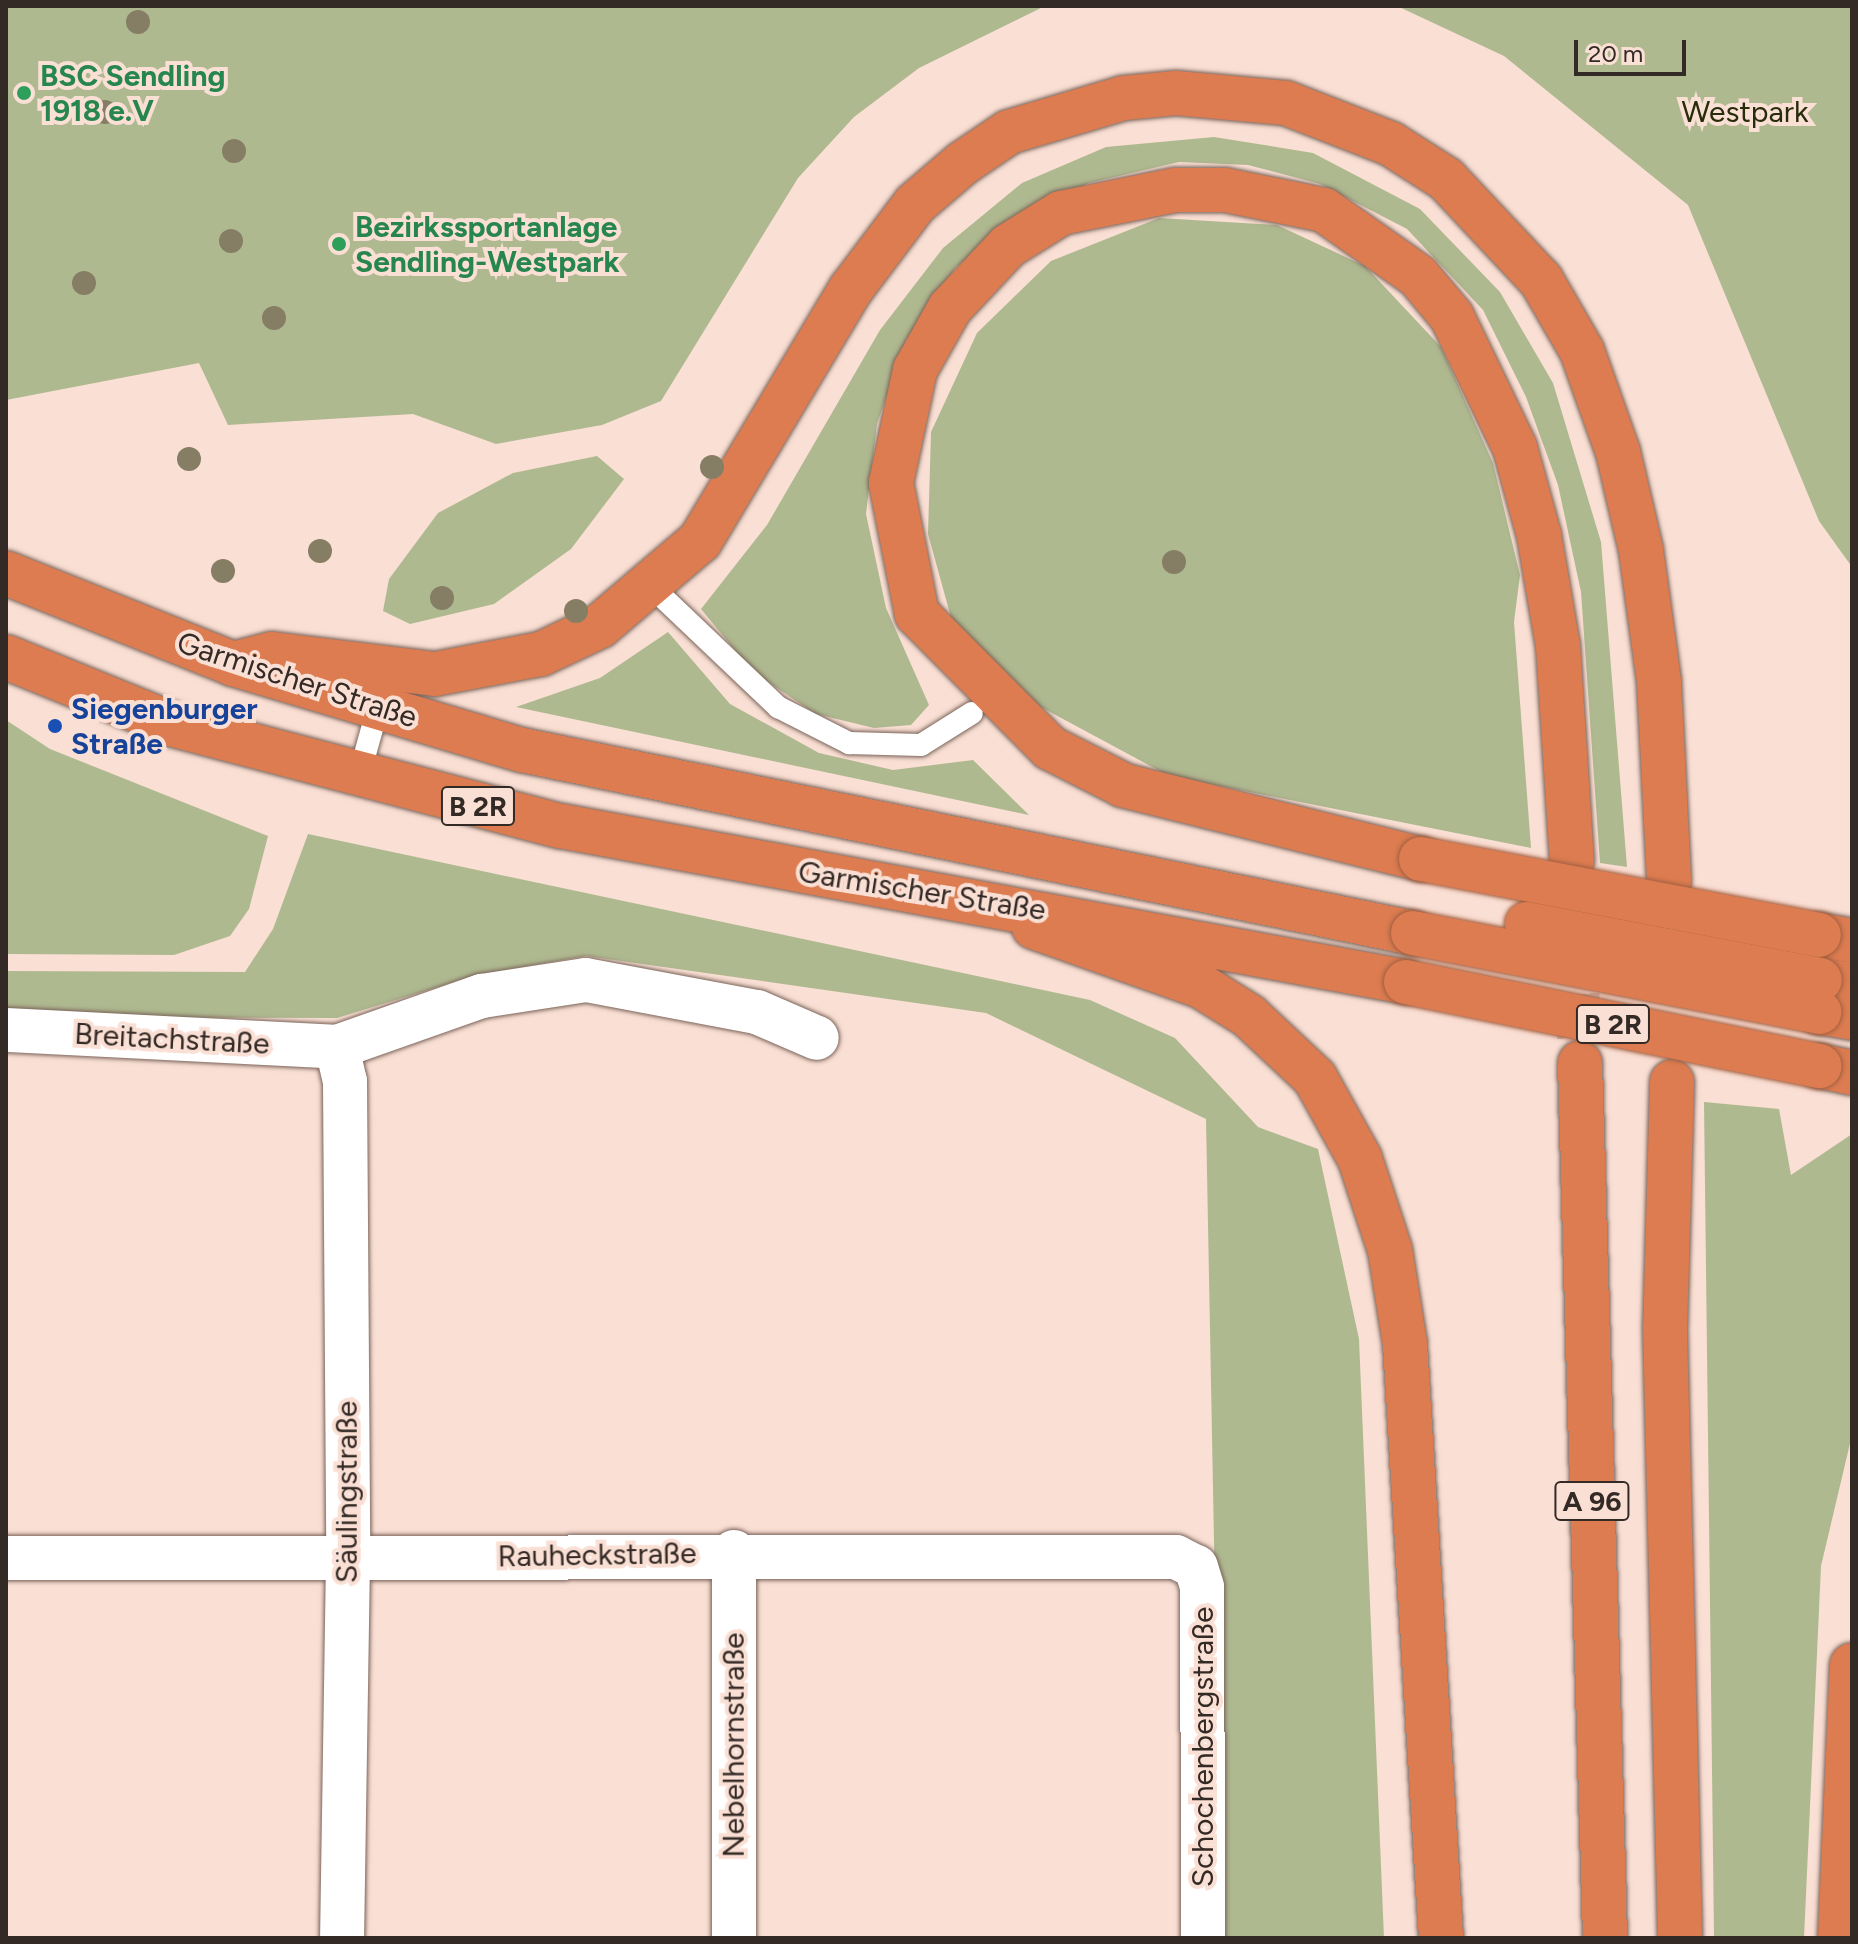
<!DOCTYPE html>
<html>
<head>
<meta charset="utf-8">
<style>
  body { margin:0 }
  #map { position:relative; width:1858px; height:1944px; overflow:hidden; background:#fadfd4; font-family:Figtree,sans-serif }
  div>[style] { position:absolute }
  .green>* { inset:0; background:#afb990 }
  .highway-tunnel>* { height:44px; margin-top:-22px; transform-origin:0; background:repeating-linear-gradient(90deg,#d2bbb1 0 44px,transparent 0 66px) }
  .roads { filter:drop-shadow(0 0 2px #7a645a) drop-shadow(0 0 2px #7a645a) }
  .lane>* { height:22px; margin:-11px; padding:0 11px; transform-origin:11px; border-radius:11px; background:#fff }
  .street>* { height:44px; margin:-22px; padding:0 22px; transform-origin:22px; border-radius:22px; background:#fff }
  .highway>* { height:44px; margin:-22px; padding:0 22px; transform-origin:22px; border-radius:22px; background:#dc7c50 }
  .bridges { filter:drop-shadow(0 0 2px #a15f41) drop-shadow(0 0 2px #a15f41) }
  .highway-bridge>* { height:44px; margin:-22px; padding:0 22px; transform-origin:22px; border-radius:22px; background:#dc7c50 }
  .trees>* { width:24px; height:24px; margin:-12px; border-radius:50%; background:#867d65 }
  .dots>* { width:22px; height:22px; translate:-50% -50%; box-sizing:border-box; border:4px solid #fadfd4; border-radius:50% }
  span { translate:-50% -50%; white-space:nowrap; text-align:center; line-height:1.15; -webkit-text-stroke:8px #fadfd4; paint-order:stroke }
  .shield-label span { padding:2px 6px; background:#fadfd4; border:2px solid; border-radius:6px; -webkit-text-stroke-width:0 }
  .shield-label { font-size:28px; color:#332925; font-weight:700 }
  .leisure-label { font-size:30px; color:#27864d; font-weight:700 }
  .left { translate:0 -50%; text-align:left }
  .park-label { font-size:30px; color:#272d0b }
  .street-label { font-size:30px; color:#332925 }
  .transit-label { font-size:30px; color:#164399; font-weight:700 }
  .frame { position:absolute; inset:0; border:8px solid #332925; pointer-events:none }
  .scale { position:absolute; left:1574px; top:40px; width:112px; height:36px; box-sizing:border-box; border:4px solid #332925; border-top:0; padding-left:10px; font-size:24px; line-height:28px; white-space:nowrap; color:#332925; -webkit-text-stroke:6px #fadfd4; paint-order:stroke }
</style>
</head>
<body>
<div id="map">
  <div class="green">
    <div style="clip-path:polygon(6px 6px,1045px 6px,919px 68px,854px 117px,798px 178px,661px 401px,602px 425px,496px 444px,413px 414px,228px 425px,199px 363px,6px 400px)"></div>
    <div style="clip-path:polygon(1397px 6px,1852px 6px,1852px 567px,1819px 521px,1688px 205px,1504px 56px)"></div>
    <div style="clip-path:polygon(1214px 137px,1313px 153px,1420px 209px,1500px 292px,1553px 383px,1601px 542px,1627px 867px,1600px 863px,1581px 592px,1558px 485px,1526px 397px,1483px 310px,1407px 229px,1320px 184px,1248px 165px,1179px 162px,1089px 183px,1023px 216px,956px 267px,906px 340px,877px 424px,866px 514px,886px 608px,929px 705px,911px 725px,874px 728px,816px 714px,753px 672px,701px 609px,767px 525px,880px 330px,943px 248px,1022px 183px,1106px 147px)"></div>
    <div style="clip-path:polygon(1159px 218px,1277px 225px,1365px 266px,1441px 347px,1493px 463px,1520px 575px,1514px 622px,1531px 848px,1169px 776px,1024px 698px,955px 632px,928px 534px,931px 432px,977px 333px,1051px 261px)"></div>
    <div style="clip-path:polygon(597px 456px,624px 479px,571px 549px,494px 604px,410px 624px,383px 611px,389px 579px,438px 513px,513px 473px)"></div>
    <div style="clip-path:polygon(668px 632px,730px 704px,819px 753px,893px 770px,973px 760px,1029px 815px,516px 707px,600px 678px)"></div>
    <div style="clip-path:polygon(6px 720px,50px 749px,268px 836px,249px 909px,230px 936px,174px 955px,6px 954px)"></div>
    <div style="clip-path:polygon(308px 834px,1090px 1000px,1175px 1038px,1258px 1127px,1318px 1149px,1359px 1339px,1384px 1938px,1210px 1938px,1215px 1594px,1206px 1119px,986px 1013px,586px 956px,477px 975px,337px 1018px,6px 1017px,6px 971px,245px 972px,273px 929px)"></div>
    <div style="clip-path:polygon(1704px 1102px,1779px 1109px,1791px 1175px,1852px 1134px,1852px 1435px,1821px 1566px,1804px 1938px,1714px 1938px)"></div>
  </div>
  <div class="highway-tunnel">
    <div style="left:1575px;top:928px;width:135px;rotate:87.9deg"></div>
  </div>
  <div class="roads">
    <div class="lane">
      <div style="left:653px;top:588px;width:173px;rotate:43.6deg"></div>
      <div style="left:778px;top:707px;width:80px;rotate:26.9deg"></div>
      <div style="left:849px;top:743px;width:72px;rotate:1.6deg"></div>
      <div style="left:921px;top:745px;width:60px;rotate:-32.1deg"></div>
      <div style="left:359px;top:776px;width:72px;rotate:-74.6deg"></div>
    </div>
    <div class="street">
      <div style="left:6px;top:1030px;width:331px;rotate:2.9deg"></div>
      <div style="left:337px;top:1047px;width:154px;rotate:-19.4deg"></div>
      <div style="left:482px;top:996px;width:105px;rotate:-8.7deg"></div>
      <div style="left:586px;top:980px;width:174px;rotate:10.6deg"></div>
      <div style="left:757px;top:1012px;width:65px;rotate:23.4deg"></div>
      <div style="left:337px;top:1047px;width:35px;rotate:77deg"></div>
      <div style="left:345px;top:1081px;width:479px;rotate:89.6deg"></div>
      <div style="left:348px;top:1560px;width:378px;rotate:90.9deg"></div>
      <div style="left:6px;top:1558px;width:1170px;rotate:-0.05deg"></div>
      <div style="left:1176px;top:1557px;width:22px;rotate:27deg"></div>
      <div style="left:1196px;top:1567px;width:21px;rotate:73deg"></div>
      <div style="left:1202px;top:1587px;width:351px;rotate:89.8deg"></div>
      <div style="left:734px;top:1938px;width:386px;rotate:-90deg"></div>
    </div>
    <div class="highway">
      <div style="left:6px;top:573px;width:245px;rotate:21.8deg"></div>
      <div style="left:233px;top:664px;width:302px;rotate:16.6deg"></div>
      <div style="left:522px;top:750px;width:910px;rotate:11.61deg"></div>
      <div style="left:6px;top:657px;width:178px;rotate:22.1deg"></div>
      <div style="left:171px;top:724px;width:403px;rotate:14.7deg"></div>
      <div style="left:561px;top:826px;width:859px;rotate:10.46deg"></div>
      <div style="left:233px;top:664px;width:40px;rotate:-14.4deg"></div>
      <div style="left:272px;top:654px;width:164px;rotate:7deg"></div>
      <div style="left:435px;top:674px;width:108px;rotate:-10.7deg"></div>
      <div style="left:541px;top:654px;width:65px;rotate:-25.4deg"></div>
      <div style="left:600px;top:626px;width:131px;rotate:-40.4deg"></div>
      <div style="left:700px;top:541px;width:294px;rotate:-59.1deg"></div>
      <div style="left:851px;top:289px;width:106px;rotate:-53deg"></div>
      <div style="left:915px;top:204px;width:63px;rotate:-40.5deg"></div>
      <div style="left:963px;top:163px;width:55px;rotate:-34deg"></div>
      <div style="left:1009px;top:132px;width:120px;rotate:-16.5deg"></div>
      <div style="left:1124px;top:98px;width:52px;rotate:-5.5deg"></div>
      <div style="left:1176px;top:93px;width:110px;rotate:5.2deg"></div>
      <div style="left:1286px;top:103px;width:113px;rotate:21.3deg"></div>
      <div style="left:1391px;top:144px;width:65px;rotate:32.5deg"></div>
      <div style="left:1446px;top:179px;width:139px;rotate:46.8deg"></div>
      <div style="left:1541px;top:280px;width:82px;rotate:60deg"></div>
      <div style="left:1582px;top:351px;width:107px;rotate:70.4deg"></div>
      <div style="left:1618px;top:452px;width:101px;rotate:76.8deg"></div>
      <div style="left:1641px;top:550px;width:133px;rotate:82.2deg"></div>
      <div style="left:1659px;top:682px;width:199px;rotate:87.1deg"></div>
      <div style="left:1421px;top:859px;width:307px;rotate:-166.1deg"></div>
      <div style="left:1123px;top:785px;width:82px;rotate:-153.1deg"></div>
      <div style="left:1050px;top:748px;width:189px;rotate:-134.8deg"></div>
      <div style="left:917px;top:614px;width:134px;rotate:-101.2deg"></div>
      <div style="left:891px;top:483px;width:116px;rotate:-78deg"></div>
      <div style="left:915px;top:370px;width:71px;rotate:-60.6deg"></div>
      <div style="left:950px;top:308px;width:85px;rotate:-46.9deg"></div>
      <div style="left:1008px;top:246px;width:62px;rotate:-31.9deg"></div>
      <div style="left:1061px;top:213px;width:116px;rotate:-11.4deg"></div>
      <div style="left:1175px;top:190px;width:50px"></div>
      <div style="left:1225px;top:190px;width:101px;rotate:11.4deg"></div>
      <div style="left:1324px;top:210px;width:115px;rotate:35.1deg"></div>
      <div style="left:1418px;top:276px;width:53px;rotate:50.3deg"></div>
      <div style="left:1452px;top:317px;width:145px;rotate:64.3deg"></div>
      <div style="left:1515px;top:448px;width:90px;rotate:74.6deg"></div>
      <div style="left:1539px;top:535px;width:113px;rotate:80.3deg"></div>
      <div style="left:1558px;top:646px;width:215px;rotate:86.3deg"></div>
      <div style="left:1034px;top:927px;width:177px;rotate:19.5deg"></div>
      <div style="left:1201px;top:986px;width:57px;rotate:32deg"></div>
      <div style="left:1249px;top:1016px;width:91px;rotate:43.2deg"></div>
      <div style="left:1315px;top:1078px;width:93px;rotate:60.9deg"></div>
      <div style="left:1360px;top:1159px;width:96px;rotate:71.8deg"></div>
      <div style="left:1390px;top:1250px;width:95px;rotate:80.9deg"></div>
      <div style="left:1405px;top:1344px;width:595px;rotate:86.53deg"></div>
      <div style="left:1819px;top:935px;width:34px;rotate:10deg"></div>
      <div style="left:1820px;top:980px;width:32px;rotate:9deg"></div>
      <div style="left:1819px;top:1012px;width:34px;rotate:10deg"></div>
      <div style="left:1580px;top:1063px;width:875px;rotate:88.36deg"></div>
      <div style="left:1820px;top:1066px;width:33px;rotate:12deg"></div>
      <div style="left:1672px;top:1082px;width:245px;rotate:91.6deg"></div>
      <div style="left:1665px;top:1327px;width:611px;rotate:88.59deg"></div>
      <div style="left:1840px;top:1938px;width:273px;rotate:-87.5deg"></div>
    </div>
  </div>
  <div class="bridges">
    <div class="highway-bridge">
      <div style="left:1421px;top:859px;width:405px;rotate:10.8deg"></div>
      <div style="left:1527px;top:924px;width:298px;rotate:10.8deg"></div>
      <div style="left:1413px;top:933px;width:414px;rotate:11deg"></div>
      <div style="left:1406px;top:982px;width:422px;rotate:11.5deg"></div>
    </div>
  </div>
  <div class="trees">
    <div style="left:138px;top:22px"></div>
    <div style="left:105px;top:112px"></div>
    <div style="left:234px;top:151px"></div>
    <div style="left:231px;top:241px"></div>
    <div style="left:84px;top:283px"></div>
    <div style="left:274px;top:318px"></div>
    <div style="left:189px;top:459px"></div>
    <div style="left:712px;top:467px"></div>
    <div style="left:320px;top:551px"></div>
    <div style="left:1174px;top:562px"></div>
    <div style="left:223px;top:571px"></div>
    <div style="left:442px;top:598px"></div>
    <div style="left:576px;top:611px"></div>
  </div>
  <div class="dots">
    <div style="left:24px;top:93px;background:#2e9e5b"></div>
    <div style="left:339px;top:244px;background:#2e9e5b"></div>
    <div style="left:55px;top:726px;background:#1a4fb4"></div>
  </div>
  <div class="shield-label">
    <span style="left:478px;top:806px">B 2R</span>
    <span style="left:1613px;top:1024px">B 2R</span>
    <span style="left:1592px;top:1501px">A 96</span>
  </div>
  <div class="leisure-label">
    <span class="left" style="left:40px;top:93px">BSC Sendling<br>1918 e.V</span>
    <span class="left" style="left:355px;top:244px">Bezirkssportanlage<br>Sendling-Westpark</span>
  </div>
  <div class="park-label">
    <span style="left:1745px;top:112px">Westpark</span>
  </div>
  <div class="street-label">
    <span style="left:297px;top:680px;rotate:18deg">Garmischer Straße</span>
    <span style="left:922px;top:891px;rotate:9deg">Garmischer Straße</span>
    <span style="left:172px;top:1039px;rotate:3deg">Breitachstraße</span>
    <span style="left:347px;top:1492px;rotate:-90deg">Säulingstraße</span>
    <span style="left:597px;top:1555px;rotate:-1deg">Rauheckstraße</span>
    <span style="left:734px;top:1745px;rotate:-90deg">Nebelhornstraße</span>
    <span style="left:1203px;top:1747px;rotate:-90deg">Schochenbergstraße</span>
  </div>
  <div class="transit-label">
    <span class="left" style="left:71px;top:726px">Siegenburger<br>Straße</span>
  </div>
  <div class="frame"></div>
  <div class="scale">20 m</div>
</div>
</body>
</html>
